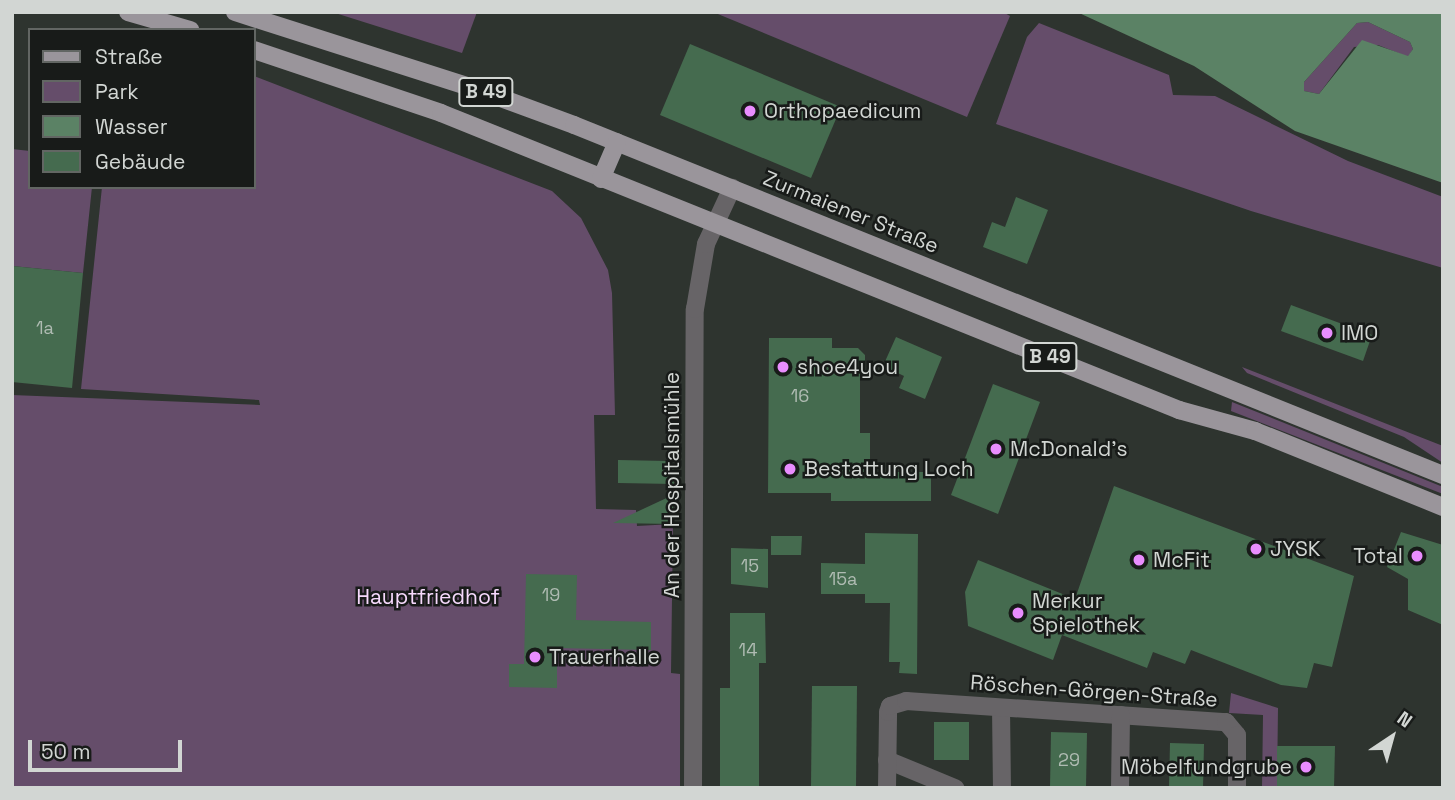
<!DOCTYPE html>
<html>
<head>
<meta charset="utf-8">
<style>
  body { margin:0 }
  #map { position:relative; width:1455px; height:800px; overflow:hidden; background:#2e342f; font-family:"Space Grotesk",sans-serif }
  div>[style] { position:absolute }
  .green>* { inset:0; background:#654d6a }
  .water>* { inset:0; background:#5b8265 }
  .building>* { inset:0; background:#456b4f }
  .minor>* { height:18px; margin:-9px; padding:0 9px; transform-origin:9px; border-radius:9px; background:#676467 }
  .major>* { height:18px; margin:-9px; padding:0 9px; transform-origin:9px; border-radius:9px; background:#9a959b }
  .dots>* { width:19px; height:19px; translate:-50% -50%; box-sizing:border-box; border:4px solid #181b19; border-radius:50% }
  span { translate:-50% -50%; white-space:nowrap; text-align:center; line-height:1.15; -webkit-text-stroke:5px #181b19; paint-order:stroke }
  .number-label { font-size:18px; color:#afbbb2 }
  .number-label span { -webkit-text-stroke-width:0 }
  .shield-label span { padding:2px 5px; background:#181b19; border:2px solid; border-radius:5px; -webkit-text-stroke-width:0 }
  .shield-label { font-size:19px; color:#d2d6d3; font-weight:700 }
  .poi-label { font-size:21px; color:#d2d6d3 }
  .left { translate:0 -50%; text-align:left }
  .right { translate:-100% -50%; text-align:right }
  .street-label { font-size:21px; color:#d2d6d3 }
  .park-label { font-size:21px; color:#f6d9fc }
  .frame { position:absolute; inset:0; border:14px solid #d2d6d3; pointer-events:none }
  .legend { position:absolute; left:28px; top:28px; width:228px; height:161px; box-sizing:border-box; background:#181b19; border:2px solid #626663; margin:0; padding:9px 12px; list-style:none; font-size:21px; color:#d2d6d3 }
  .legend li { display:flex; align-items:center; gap:14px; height:35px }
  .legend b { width:35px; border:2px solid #626663 }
  .north { position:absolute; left:1357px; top:702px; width:70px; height:70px; -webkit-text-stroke:5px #181b19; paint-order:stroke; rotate:36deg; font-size:19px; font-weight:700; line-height:28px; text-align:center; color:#d2d6d3 }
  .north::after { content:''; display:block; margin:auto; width:24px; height:32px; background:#d2d6d3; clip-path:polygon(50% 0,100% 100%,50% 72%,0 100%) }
  .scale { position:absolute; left:28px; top:740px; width:154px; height:32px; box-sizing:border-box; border:4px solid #d2d6d3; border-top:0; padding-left:9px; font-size:21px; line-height:24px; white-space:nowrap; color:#d2d6d3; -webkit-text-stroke:5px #181b19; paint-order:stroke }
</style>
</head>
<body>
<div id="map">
  <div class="green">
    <div style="clip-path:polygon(332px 12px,477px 12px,462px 53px)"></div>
    <div style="clip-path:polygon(713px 12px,1003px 12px,1010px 16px,967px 117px)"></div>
    <div style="clip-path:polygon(1368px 22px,1410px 42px,1413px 49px,1408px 57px,1378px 45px,1354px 47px,1319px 94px,1304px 91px,1304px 82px,1357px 23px)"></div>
    <div style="clip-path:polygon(1039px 23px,1169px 75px,1173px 95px,1215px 96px,1348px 161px,1443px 197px,1443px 268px,1251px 211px,996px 124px,1027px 37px)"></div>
    <div style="clip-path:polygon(254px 76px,552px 191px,581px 218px,608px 270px,612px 293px,615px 415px,594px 415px,596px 509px,636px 510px,637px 526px,673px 524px,671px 673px,680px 674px,680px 788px,12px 788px,12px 395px,260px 405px,259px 400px,81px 389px,102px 187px,254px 187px)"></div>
    <div style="clip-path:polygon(12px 149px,30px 151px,30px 187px,92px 187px,83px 273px,12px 266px)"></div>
    <div style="clip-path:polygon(1242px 367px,1443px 446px,1443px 463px,1404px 437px,1247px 373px)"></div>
    <div style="clip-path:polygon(1232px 402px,1443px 487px,1443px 494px,1231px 411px)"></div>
    <div style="clip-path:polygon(1231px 693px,1278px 708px,1277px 788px,1262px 788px,1263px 715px,1229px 713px)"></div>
  </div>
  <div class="water">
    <div style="clip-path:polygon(evenodd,1077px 12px,1443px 12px,1443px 183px,1295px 131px,1194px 66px,1077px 12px,1368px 22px,1410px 42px,1413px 49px,1408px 56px,1362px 40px,1319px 94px,1304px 91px,1304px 82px,1357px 23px,1368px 22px)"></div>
  </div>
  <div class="building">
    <div style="clip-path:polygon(690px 44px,841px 107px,811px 178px,660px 115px)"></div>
    <div style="clip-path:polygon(1016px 197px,1048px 210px,1027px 264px,983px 247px,992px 222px,1005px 227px)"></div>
    <div style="clip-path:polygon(12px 266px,83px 273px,72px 388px,12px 382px)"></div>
    <div style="clip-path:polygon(1291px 305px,1372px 335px,1363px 361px,1281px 331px)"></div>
    <div style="clip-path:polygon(896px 337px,942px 357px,925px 399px,899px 388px,904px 376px,883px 366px)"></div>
    <div style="clip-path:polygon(769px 338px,832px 338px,832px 348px,858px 348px,865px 355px,865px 369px,860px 368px,860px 433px,870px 433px,870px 472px,931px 472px,931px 501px,831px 501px,831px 493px,768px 493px)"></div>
    <div style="clip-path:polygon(993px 384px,1040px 402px,998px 514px,951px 495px)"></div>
    <div style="clip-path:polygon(618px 460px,668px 461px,668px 468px,674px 468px,674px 484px,618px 483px)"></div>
    <div style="clip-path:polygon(1114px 486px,1354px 576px,1332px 667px,1314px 663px,1307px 688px,1281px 685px,1191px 650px,1185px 664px,1153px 652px,1147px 668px,1062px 635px,1053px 660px,968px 626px,965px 592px,978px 560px,1075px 599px)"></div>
    <div style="clip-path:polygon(673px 495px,673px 524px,613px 523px)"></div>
    <div style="clip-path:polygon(1401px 532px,1443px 545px,1443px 625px,1408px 610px,1408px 579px,1387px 567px)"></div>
    <div style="clip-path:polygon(865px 533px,918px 534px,917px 674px,899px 673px,900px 662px,889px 662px,890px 603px,865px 603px,865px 594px,821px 594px,821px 563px,865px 564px)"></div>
    <div style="clip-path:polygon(771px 536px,802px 536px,801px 555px,771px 555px)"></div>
    <div style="clip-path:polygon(731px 548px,768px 549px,768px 588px,731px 584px)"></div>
    <div style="clip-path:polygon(526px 574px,577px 575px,576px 620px,651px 622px,651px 650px,557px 648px,557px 688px,509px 687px,509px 664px,524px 664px)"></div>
    <div style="clip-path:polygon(730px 613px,765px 613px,766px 663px,759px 663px,759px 788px,720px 788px,720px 688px,730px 688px)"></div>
    <div style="clip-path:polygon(812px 686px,857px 686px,856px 788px,811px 788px)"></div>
    <div style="clip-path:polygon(934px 722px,969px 722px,969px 760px,934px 760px)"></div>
    <div style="clip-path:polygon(1051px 732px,1087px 733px,1086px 788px,1050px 788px)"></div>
    <div style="clip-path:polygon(1170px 743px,1204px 744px,1203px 788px,1169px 788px)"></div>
    <div style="clip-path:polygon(1277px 746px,1335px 746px,1334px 788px,1277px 788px)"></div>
  </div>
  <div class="minor">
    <div style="left:1001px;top:708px;width:80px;rotate:89.3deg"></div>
    <div style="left:887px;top:760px;width:74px;rotate:22.4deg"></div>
    <div style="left:693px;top:788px;width:479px;rotate:-89.8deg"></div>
    <div style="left:695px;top:309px;width:66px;rotate:-80.4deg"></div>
    <div style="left:706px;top:244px;width:62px;rotate:-65.1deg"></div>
    <div style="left:887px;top:788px;width:76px;rotate:-89.2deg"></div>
    <div style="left:888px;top:712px;width:6px;rotate:-72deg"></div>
    <div style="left:890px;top:706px;width:17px;rotate:-17deg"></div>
    <div style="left:906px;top:701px;width:321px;rotate:3.8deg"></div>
    <div style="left:1226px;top:722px;width:17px;rotate:50deg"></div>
    <div style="left:1237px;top:735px;width:53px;rotate:90deg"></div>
    <div style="left:1120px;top:788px;width:73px;rotate:-89.2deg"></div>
  </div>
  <div class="major">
    <div style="left:128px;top:12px;width:65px;rotate:16.2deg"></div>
    <div style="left:235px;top:12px;width:256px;rotate:17.7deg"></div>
    <div style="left:479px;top:90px;width:101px;rotate:20.2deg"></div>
    <div style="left:574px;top:125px;width:937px;rotate:21.94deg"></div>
    <div style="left:254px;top:50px;width:197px;rotate:18.6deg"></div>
    <div style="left:441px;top:113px;width:796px;rotate:21.92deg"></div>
    <div style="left:1179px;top:410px;width:79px;rotate:15.4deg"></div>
    <div style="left:1255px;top:431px;width:203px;rotate:22deg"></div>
    <div style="left:601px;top:179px;width:40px;rotate:-66.6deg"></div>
  </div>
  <div class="dots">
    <div style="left:750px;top:111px;background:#e98dfe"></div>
    <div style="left:1327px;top:333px;background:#e98dfe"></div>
    <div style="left:783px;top:367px;background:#e98dfe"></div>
    <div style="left:996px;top:449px;background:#e98dfe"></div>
    <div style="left:790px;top:469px;background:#e98dfe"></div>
    <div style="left:1256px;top:549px;background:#e98dfe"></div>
    <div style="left:1417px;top:556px;background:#e98dfe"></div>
    <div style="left:1139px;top:560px;background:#e98dfe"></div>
    <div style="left:1018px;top:613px;background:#e98dfe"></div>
    <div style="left:535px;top:657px;background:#e98dfe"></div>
    <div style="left:1306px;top:767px;background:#e98dfe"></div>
  </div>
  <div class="number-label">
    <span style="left:45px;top:328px">1a</span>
    <span style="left:800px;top:396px">16</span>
    <span style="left:750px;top:566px">15</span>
    <span style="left:843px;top:579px">15a</span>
    <span style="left:551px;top:595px">19</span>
    <span style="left:748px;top:650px">14</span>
    <span style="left:1069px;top:760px">29</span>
  </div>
  <div class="shield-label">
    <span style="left:486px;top:92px">B 49</span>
    <span style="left:1050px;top:357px">B 49</span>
  </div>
  <div class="poi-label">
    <span class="left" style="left:764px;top:111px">Orthopaedicum</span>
    <span class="left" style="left:1341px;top:333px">IMO</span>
    <span class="left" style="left:797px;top:367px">shoe4you</span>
    <span class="left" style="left:1010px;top:449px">McDonald's</span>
    <span class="left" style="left:804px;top:469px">Bestattung Loch</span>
    <span class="left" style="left:1270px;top:549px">JYSK</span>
    <span class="right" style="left:1403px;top:556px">Total</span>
    <span class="left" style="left:1153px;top:560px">McFit</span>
    <span class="left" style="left:1032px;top:613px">Merkur<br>Spielothek</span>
    <span class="left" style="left:549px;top:657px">Trauerhalle</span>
    <span class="right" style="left:1292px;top:767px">Möbelfundgrube</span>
  </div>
  <div class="street-label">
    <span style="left:851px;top:212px;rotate:22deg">Zurmaiener Straße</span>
    <span style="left:672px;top:485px;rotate:-90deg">An der Hospitalsmühle</span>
    <span style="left:1094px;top:691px;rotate:4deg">Röschen-Görgen-Straße</span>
  </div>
  <div class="park-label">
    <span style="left:428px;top:597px">Hauptfriedhof</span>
  </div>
  <div class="frame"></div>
  <ul class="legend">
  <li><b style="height:9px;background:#9a959b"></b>Straße</li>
  <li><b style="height:19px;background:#654d6a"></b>Park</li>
  <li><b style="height:19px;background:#5b8265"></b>Wasser</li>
  <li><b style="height:19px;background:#456b4f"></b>Gebäude</li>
  </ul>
  <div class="north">N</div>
  <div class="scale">50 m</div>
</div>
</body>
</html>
